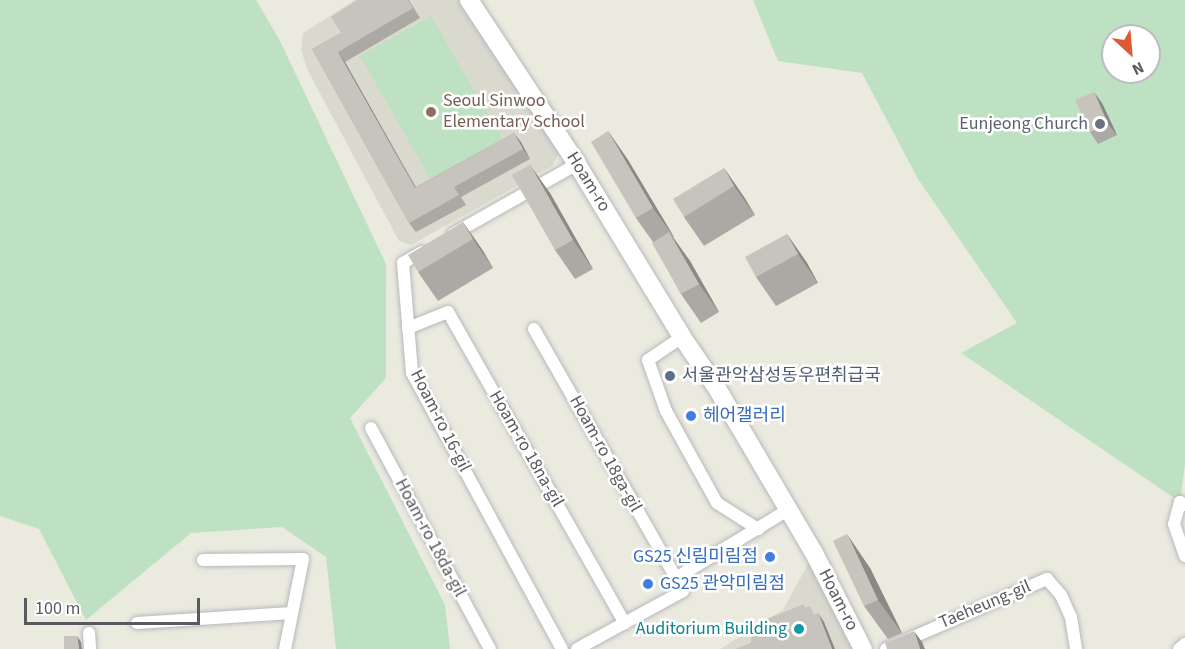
<!DOCTYPE html>
<html>
<head>
<meta charset="utf-8">
<style>
  body { margin:0 }
  #map { position:relative; width:1185px; height:649px; overflow:hidden; background:#ebeadf; font-family:"Source Sans 3","Noto Sans KR",sans-serif }
  div>[style] { position:absolute }
  .education>* { inset:0; background:#dad9ce }
  .green>* { inset:0; background:#bde1c2 }
  .roads { filter:drop-shadow(0 0 2px #b7b8be) drop-shadow(0 0 2px #b7b8be) }
  .street>* { height:12px; margin:-6px; padding:0 6px; transform-origin:6px; border-radius:6px; background:#fff }
  .secondary>* { height:18px; margin:-9px; padding:0 9px; transform-origin:9px; border-radius:9px; background:#fff }
  .wall>* { inset:0; background:#aaa9a3 }
  .shaded-wall>* { inset:0; background:#8b8984 }
  .building>* { inset:0; background:#c6c4bd }
  .dots>* { width:16px; height:16px; translate:-50% -50%; box-sizing:border-box; border:3px solid #fff; border-radius:50% }
  span { translate:-50% -50%; white-space:nowrap; text-align:center; line-height:1.15; -webkit-text-stroke:5px #fff; paint-order:stroke }
  .education-label { font-size:18px; color:#785e54 }
  .left { translate:0 -50%; text-align:left }
  .worship-label { font-size:18px; color:#5b616d }
  .right { translate:-100% -50%; text-align:right }
  .street-label { font-size:18px; color:#585a60 }
  .service-label { font-size:18px; color:#4e5e75 }
  .shop-label { font-size:18px; color:#366cbe }
  .culture-label { font-size:18px; color:#0d838f }
  .north { position:absolute; left:1101px; top:24px; width:60px; height:60px; box-sizing:border-box; background:#fff; border:2px solid #bcbdbf; border-radius:50%; rotate:154deg; font-size:16px; font-weight:700; line-height:24px; text-align:center; color:#585a60 }
  .north::after { content:''; display:block; margin:auto; width:21px; height:27px; background:#dd5a33; clip-path:polygon(50% 0,100% 100%,50% 72%,0 100%) }
  .scale { position:absolute; left:24px; top:598px; width:176px; height:27px; box-sizing:border-box; border:3px solid #585a60; border-top:0; padding-left:8px; font-size:18px; line-height:21px; white-space:nowrap; color:#585a60; -webkit-text-stroke:4px #fff; paint-order:stroke }
</style>
</head>
<body>
<div id="map">
  <div class="education">
    <div style="clip-path:polygon(355px 0,458px 0,559px 153px,552px 166px,411px 245px,399px 241px,308px 71px,301px 50px,303px 33px)"></div>
    <div style="clip-path:polygon(814px 553px,863px 649px,720px 649px,783px 610px)"></div>
  </div>
  <div class="green">
    <div style="clip-path:polygon(0 0,256px 0,280px 41px,386px 264px,386px 378px,350px 418px,445px 605px,450px 649px,336px 649px,326px 557px,282px 527px,191px 533px,86px 620px,39px 529px,0 516px)"></div>
    <div style="clip-path:polygon(evenodd,753px 0,1185px 0,1185px 463px,1180px 502px,961px 353px,1017px 323px,918px 179px,862px 73px,778px 61px,753px 0,1113px 36px,1149px 36px,1149px 72px,1113px 72px,1113px 36px)"></div>
    <div style="clip-path:polygon(431px 16px,505px 144px,434px 185px,360px 56px)"></div>
  </div>
  <div class="roads">
    <div class="street">
      <div style="left:453px;top:234px;width:142px;rotate:-29.4deg"></div>
      <div style="left:422px;top:252px;width:22px;rotate:150deg"></div>
      <div style="left:403px;top:263px;width:110px;rotate:85.3deg"></div>
      <div style="left:412px;top:373px;width:314px;rotate:61.5deg"></div>
      <div style="left:408px;top:328px;width:43px;rotate:-21.8deg"></div>
      <div style="left:448px;top:312px;width:358px;rotate:60.4deg"></div>
      <div style="left:534px;top:329px;width:287px;rotate:60.3deg"></div>
      <div style="left:682px;top:337px;width:41px;rotate:145.9deg"></div>
      <div style="left:648px;top:360px;width:54px;rotate:70.6deg"></div>
      <div style="left:666px;top:411px;width:105px;rotate:61deg"></div>
      <div style="left:717px;top:503px;width:49px;rotate:32.4deg"></div>
      <div style="left:371px;top:428px;width:251px;rotate:61.7deg"></div>
      <div style="left:1185px;top:505px;width:6px;rotate:-149deg"></div>
      <div style="left:1180px;top:502px;width:23px;rotate:105deg"></div>
      <div style="left:1174px;top:524px;width:34px;rotate:71deg"></div>
      <div style="left:203px;top:560px;width:100px;rotate:-0.6deg"></div>
      <div style="left:303px;top:559px;width:92px;rotate:101.3deg"></div>
      <div style="left:137px;top:623px;width:155px;rotate:-3.7deg"></div>
      <div style="left:89px;top:633px;width:16px;rotate:86deg"></div>
      <div style="left:577px;top:649px;width:121px;rotate:-28.7deg"></div>
      <div style="left:683px;top:591px;width:15px;rotate:-118deg"></div>
      <div style="left:676px;top:578px;width:131px;rotate:-31.3deg"></div>
      <div style="left:886px;top:649px;width:176px;rotate:-23.5deg"></div>
      <div style="left:1047px;top:579px;width:21px;rotate:49deg"></div>
      <div style="left:1061px;top:595px;width:24px;rotate:66deg"></div>
      <div style="left:1071px;top:617px;width:32px;rotate:81deg"></div>
      <div style="left:1179px;top:649px;width:8px;rotate:-40deg"></div>
    </div>
    <div class="secondary">
      <div style="left:469px;top:0;width:196px;rotate:56.6deg"></div>
      <div style="left:577px;top:164px;width:202px;rotate:58.7deg"></div>
      <div style="left:682px;top:337px;width:58px;rotate:55.5deg"></div>
      <div style="left:715px;top:385px;width:195px;rotate:59.5deg"></div>
      <div style="left:814px;top:553px;width:108px;rotate:63deg"></div>
    </div>
  </div>
  <div class="wall">
    <div style="clip-path:polygon(357px 0,409px 0,420px 18px,345px 62px,416px 187px,514px 133px,530px 159px,461px 197px,466px 205px,416px 232px,409px 223px,312px 49px,341px 33px)"></div>
    <div style="clip-path:polygon(1102px 103px,1117px 135px,1098px 144px,1090px 132px)"></div>
    <div style="clip-path:polygon(608px 131px,628px 160px,674px 237px,673px 237px,690px 261px,719px 312px,701px 323px,681px 294px,653px 242px,636px 218px)"></div>
    <div style="clip-path:polygon(724px 168px,744px 197px,755px 215px,704px 246px,684px 217px)"></div>
    <div style="clip-path:polygon(550px 193px,593px 269px,575px 279px,555px 250px)"></div>
    <div style="clip-path:polygon(463px 222px,483px 251px,493px 268px,438px 301px,418px 272px)"></div>
    <div style="clip-path:polygon(787px 234px,807px 263px,818px 283px,776px 306px,756px 277px)"></div>
    <div style="clip-path:polygon(870px 568px,902px 633px,888px 639px,864px 606px)"></div>
  </div>
  <div class="shaded-wall">
    <div style="clip-path:polygon(338px 52px,345px 62px,421px 198px,415px 188px)"></div>
    <div style="clip-path:polygon(1094px 92px,1102px 103px,1117px 135px,1108px 124px)"></div>
    <div style="clip-path:polygon(608px 131px,628px 160px,674px 237px,653px 208px)"></div>
    <div style="clip-path:polygon(514px 133px,521px 142px,530px 159px,523px 149px)"></div>
    <div style="clip-path:polygon(530px 165px,550px 193px,593px 269px,573px 240px)"></div>
    <div style="clip-path:polygon(724px 168px,744px 197px,755px 215px,734px 186px)"></div>
    <div style="clip-path:polygon(463px 222px,483px 251px,493px 268px,473px 239px)"></div>
    <div style="clip-path:polygon(669px 232px,690px 261px,719px 312px,699px 284px)"></div>
    <div style="clip-path:polygon(787px 234px,807px 263px,818px 283px,798px 254px)"></div>
    <div style="clip-path:polygon(847px 534px,870px 568px,902px 633px,878px 600px)"></div>
    <div style="clip-path:polygon(818px 613px,824px 622px,835px 649px,832px 649px)"></div>
    <div style="clip-path:polygon(914px 631px,922px 642px,925px 649px,920px 649px)"></div>
    <div style="clip-path:polygon(77px 636px,81px 642px,82px 649px,79px 649px)"></div>
  </div>
  <div class="building">
    <div style="clip-path:polygon(357px 0,408px 0,413px 8px,338px 52px,415px 188px,514px 133px,523px 149px,454px 187px,459px 195px,409px 223px,312px 49px,341px 33px,331px 17px)"></div>
    <div style="clip-path:polygon(1094px 92px,1108px 124px,1090px 132px,1075px 100px)"></div>
    <div style="clip-path:polygon(608px 131px,653px 208px,636px 218px,591px 142px)"></div>
    <div style="clip-path:polygon(530px 165px,573px 240px,555px 250px,512px 175px)"></div>
    <div style="clip-path:polygon(724px 168px,734px 186px,684px 217px,673px 199px)"></div>
    <div style="clip-path:polygon(463px 222px,473px 239px,418px 272px,408px 255px)"></div>
    <div style="clip-path:polygon(669px 232px,699px 284px,681px 294px,652px 243px)"></div>
    <div style="clip-path:polygon(787px 234px,798px 254px,756px 277px,745px 257px)"></div>
    <div style="clip-path:polygon(847px 534px,878px 600px,864px 606px,833px 541px)"></div>
    <div style="clip-path:polygon(804px 604px,805px 608px,810px 606px,814px 615px,818px 613px,832px 649px,735px 649px,751px 643px,752px 625px)"></div>
    <div style="clip-path:polygon(914px 631px,920px 649px,887px 649px,885px 643px)"></div>
    <div style="clip-path:polygon(64px 636px,77px 636px,79px 649px,64px 649px)"></div>
  </div>
  <div class="dots">
    <div style="left:431px;top:112px;background:#8d6e63"></div>
    <div style="left:1100px;top:124px;background:#6b7280"></div>
    <div style="left:670px;top:376px;background:#5c6f8a"></div>
    <div style="left:691px;top:416px;background:#3f7fe0"></div>
    <div style="left:770px;top:557px;background:#3f7fe0"></div>
    <div style="left:648px;top:584px;background:#3f7fe0"></div>
    <div style="left:799px;top:629px;background:#0f9aa8"></div>
  </div>
  <div class="education-label">
    <span class="left" style="left:443px;top:112px">Seoul Sinwoo<br>Elementary School</span>
  </div>
  <div class="worship-label">
    <span class="right" style="left:1088px;top:124px">Eunjeong Church</span>
  </div>
  <div class="street-label">
    <span style="left:588px;top:182px;rotate:58deg">Hoam-ro</span>
    <span style="left:440px;top:421px;rotate:63deg">Hoam-ro 16-gil</span>
    <span style="left:526px;top:449px;rotate:60deg">Hoam-ro 18na-gil</span>
    <span style="left:605px;top:454px;rotate:61deg">Hoam-ro 18ga-gil</span>
    <span style="left:430px;top:538px;rotate:62deg">Hoam-ro 18da-gil</span>
    <span style="left:838px;top:600px;rotate:63deg">Hoam-ro</span>
    <span style="left:985px;top:605px;rotate:-23deg">Taeheung-gil</span>
  </div>
  <div class="service-label">
    <span class="left" style="left:682px;top:376px">서울관악삼성동우편취급국</span>
  </div>
  <div class="shop-label">
    <span class="left" style="left:703px;top:416px">헤어갤러리</span>
    <span class="right" style="left:758px;top:557px">GS25 신림미림점</span>
    <span class="left" style="left:660px;top:584px">GS25 관악미림점</span>
  </div>
  <div class="culture-label">
    <span class="right" style="left:787px;top:629px">Auditorium Building</span>
  </div>
  <div class="north">N</div>
  <div class="scale">100 m</div>
</div>
</body>
</html>
